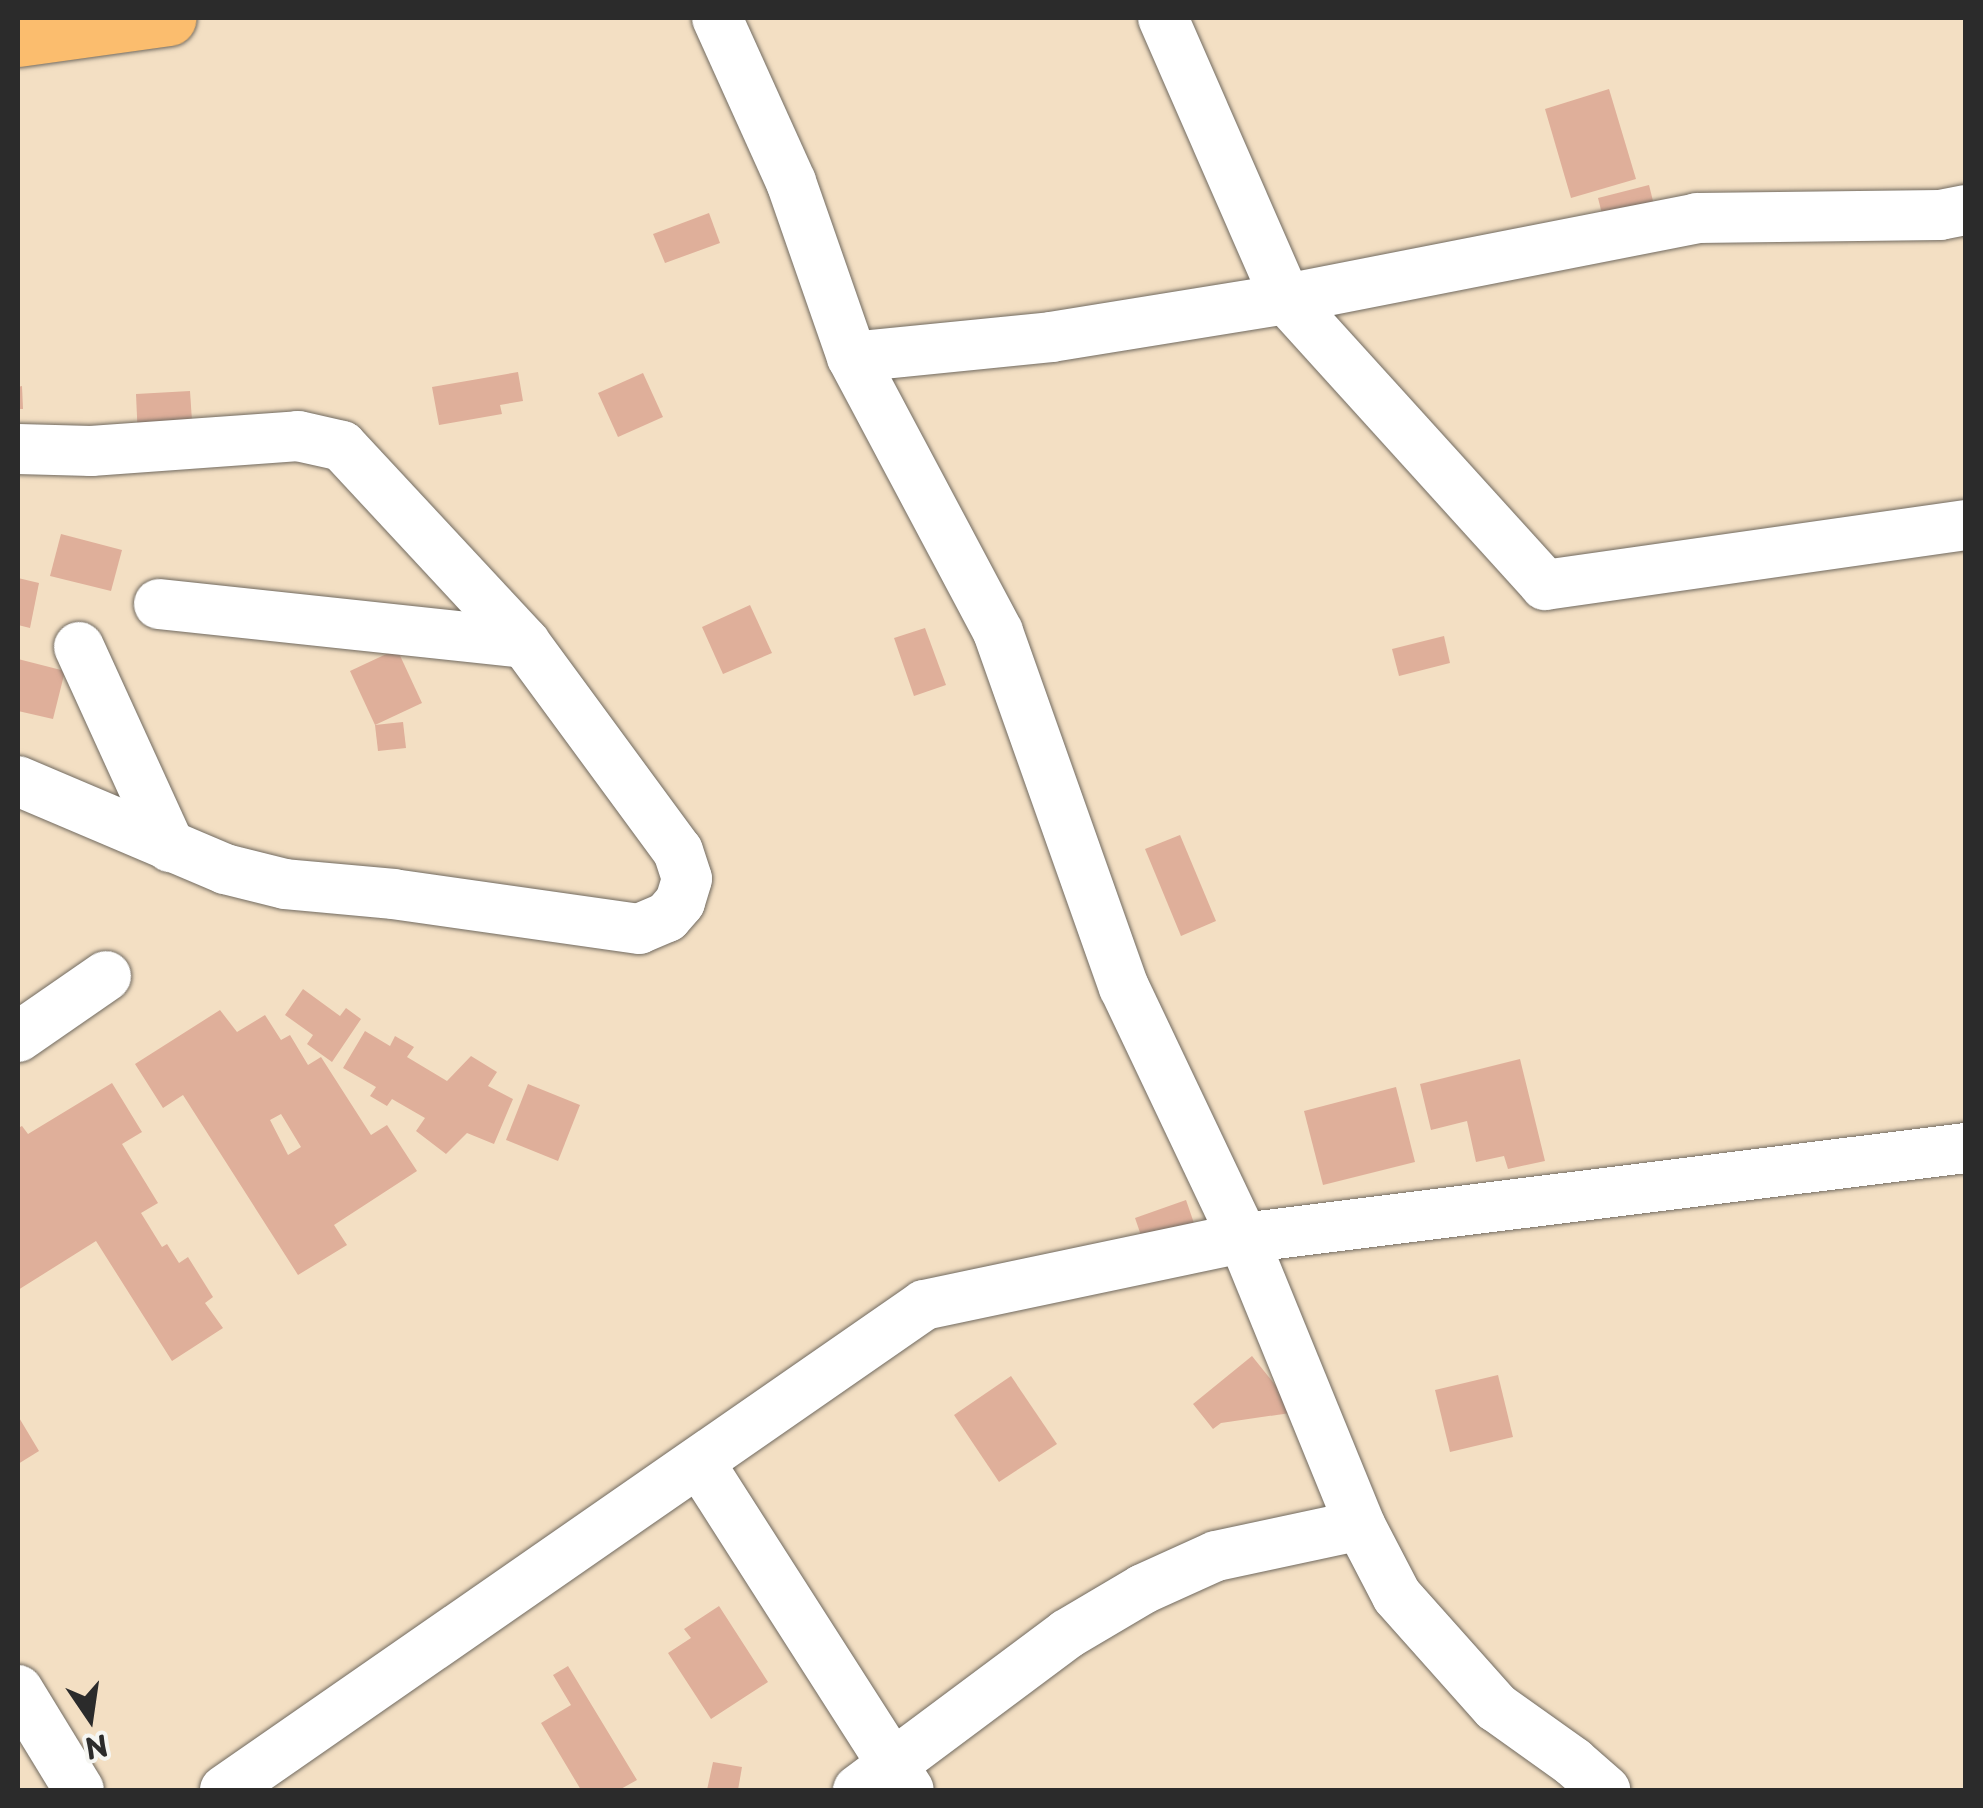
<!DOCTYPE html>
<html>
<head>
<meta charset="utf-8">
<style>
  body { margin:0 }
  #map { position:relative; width:1983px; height:1808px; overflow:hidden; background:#f3dfc3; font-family:"Playpen Sans",sans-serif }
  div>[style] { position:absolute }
  .building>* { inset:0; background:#dfaf9a }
  .roads { filter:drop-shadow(0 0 2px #716a60) drop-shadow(0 0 2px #716a60) }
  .minor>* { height:50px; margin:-25px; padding:0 25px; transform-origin:25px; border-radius:25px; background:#fff }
  .highway>* { height:55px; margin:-27.5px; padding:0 27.5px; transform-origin:27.5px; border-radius:27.5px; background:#fbbd6e }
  span { translate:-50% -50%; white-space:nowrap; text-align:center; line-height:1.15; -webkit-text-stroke:10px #f6f6f2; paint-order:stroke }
  .frame { position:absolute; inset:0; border:20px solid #2b2b2b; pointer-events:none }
  .north { position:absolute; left:40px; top:1668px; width:100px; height:100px; -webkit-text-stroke:8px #f6f6f2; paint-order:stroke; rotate:167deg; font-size:28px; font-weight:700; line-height:40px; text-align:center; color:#2b2b2b }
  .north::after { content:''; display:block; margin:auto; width:35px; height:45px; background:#2b2b2b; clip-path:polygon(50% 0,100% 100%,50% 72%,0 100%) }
</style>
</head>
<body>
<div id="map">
  <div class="building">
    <div style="clip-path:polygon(1609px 89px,1636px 179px,1571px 198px,1545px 109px)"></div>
    <div style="clip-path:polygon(1649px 185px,1657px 217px,1606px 230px,1598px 198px)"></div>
    <div style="clip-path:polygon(709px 213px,720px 243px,665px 263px,653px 234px)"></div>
    <div style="clip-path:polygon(518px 372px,523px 401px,500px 405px,502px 414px,439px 425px,432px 387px)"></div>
    <div style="clip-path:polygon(643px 373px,663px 417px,618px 437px,598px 393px)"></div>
    <div style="clip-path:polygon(22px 386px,23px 409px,18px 409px,18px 387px)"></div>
    <div style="clip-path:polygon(190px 391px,193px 436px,138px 439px,136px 394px)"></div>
    <div style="clip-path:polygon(61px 534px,122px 550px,111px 591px,50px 576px)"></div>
    <div style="clip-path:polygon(18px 578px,39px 583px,30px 628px,18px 625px)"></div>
    <div style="clip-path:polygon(750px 605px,772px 653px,723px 674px,702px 627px)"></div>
    <div style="clip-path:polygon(925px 628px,946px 685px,914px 696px,894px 638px)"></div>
    <div style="clip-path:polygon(1444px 636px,1450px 663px,1399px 676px,1392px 649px)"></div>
    <div style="clip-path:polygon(397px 649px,422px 703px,375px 725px,350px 671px)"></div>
    <div style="clip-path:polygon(18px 659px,65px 671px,53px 719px,18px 711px)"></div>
    <div style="clip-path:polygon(403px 722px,406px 748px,378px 751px,375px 725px)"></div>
    <div style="clip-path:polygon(1180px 835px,1216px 921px,1181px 936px,1145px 849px)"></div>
    <div style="clip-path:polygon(303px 989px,340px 1016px,346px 1008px,361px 1019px,332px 1062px,307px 1044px,313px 1035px,285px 1015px)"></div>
    <div style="clip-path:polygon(evenodd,220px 1010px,237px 1032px,265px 1015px,281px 1040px,290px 1035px,308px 1065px,321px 1057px,371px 1135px,387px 1125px,417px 1171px,334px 1225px,347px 1245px,298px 1275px,183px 1095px,163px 1108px,135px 1064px,220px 1010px,281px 1114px,301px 1147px,288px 1155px,270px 1120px,281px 1114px)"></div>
    <div style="clip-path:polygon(365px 1031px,390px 1046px,395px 1036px,414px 1047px,407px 1057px,447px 1081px,471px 1056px,497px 1072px,488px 1086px,513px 1099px,494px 1144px,467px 1133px,446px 1154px,416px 1131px,425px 1118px,392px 1099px,387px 1106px,370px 1096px,376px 1087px,343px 1068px)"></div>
    <div style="clip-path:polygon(1520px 1059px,1545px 1161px,1508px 1169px,1504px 1156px,1476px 1162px,1467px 1121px,1431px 1130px,1420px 1084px)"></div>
    <div style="clip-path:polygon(112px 1083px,142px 1132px,122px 1144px,158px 1203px,141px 1213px,162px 1247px,167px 1244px,179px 1263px,188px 1257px,213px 1297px,205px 1303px,223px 1328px,172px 1361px,96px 1241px,18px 1290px,18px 1128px,22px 1126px,28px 1134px)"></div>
    <div style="clip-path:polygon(528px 1084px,580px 1105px,558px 1161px,506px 1140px)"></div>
    <div style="clip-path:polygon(1396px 1087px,1415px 1162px,1323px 1185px,1304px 1111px)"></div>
    <div style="clip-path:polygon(1186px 1200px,1207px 1261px,1156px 1279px,1135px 1218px)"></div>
    <div style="clip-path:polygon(1252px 1356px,1297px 1412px,1221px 1423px,1213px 1429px,1193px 1404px)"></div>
    <div style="clip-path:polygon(1498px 1375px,1513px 1437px,1450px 1452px,1435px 1390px)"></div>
    <div style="clip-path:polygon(1011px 1376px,1057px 1444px,999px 1482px,954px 1415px)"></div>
    <div style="clip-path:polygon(18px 1416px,39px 1451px,18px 1464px)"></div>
    <div style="clip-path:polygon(719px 1606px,768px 1682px,711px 1719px,668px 1653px,691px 1638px,684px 1629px)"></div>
    <div style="clip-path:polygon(568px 1666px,637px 1780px,619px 1790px,581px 1790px,541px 1723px,571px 1705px,553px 1675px)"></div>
    <div style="clip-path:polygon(713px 1762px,742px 1767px,738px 1790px,707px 1790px)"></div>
  </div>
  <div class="roads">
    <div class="minor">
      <div style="left:717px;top:18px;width:180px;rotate:65.7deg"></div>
      <div style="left:791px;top:182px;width:185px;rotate:70.8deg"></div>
      <div style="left:852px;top:357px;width:200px;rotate:-5.7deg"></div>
      <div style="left:1051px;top:337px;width:238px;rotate:-9.2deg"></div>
      <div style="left:1286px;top:299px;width:419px;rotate:-11.1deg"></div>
      <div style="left:1697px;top:218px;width:243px;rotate:-0.7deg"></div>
      <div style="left:1940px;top:215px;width:26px;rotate:-11deg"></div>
      <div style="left:1163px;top:18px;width:307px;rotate:66.4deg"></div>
      <div style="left:1286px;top:299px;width:386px;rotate:47.8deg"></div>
      <div style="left:1545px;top:585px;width:425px;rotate:-8.1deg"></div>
      <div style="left:852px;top:357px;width:311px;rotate:62deg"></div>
      <div style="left:998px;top:632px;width:377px;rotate:70.5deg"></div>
      <div style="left:1124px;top:987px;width:278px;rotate:64.6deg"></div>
      <div style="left:1243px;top:1238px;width:310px;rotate:67.8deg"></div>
      <div style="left:1360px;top:1525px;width:80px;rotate:62.5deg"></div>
      <div style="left:1397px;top:1596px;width:149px;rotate:48.3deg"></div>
      <div style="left:1496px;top:1707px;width:95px;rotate:35.5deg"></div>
      <div style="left:1573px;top:1762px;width:43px;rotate:41.2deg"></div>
      <div style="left:18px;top:449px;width:73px;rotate:1.6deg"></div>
      <div style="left:91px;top:451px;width:208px;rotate:-4.1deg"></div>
      <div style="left:298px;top:436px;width:45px;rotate:12.8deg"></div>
      <div style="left:342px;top:446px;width:269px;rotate:47.1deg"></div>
      <div style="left:525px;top:643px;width:258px;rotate:53.7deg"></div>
      <div style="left:678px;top:851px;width:29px;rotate:72deg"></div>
      <div style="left:687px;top:879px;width:24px;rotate:107deg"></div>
      <div style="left:680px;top:902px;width:20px;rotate:131deg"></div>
      <div style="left:667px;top:917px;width:30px;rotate:157deg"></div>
      <div style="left:639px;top:929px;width:247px;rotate:-171.9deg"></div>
      <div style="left:394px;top:894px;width:109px;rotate:-174.8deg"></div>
      <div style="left:285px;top:884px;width:62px;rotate:-166deg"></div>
      <div style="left:225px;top:869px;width:225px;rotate:-157deg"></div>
      <div style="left:159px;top:604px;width:368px;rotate:6.1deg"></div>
      <div style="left:79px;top:647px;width:220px;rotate:65.5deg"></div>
      <div style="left:18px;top:1037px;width:107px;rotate:-34.7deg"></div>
      <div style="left:699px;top:1462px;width:389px;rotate:57.4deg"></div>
      <div style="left:18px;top:1690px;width:117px;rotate:58.6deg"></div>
      <div style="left:225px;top:1790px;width:851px;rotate:-34.75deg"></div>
      <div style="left:924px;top:1305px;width:326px;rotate:-11.9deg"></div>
      <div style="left:1243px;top:1238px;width:729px;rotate:-7.1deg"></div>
      <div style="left:858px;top:1790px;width:261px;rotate:-36.7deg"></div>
      <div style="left:1067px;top:1634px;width:88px;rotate:-30.6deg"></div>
      <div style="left:1143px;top:1589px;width:80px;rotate:-24.3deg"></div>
      <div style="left:1216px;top:1556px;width:147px;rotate:-12.1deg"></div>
    </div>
    <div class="highway">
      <div style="left:18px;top:39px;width:152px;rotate:-7.9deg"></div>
    </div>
  </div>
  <div class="frame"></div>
  <div class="north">N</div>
</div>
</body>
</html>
